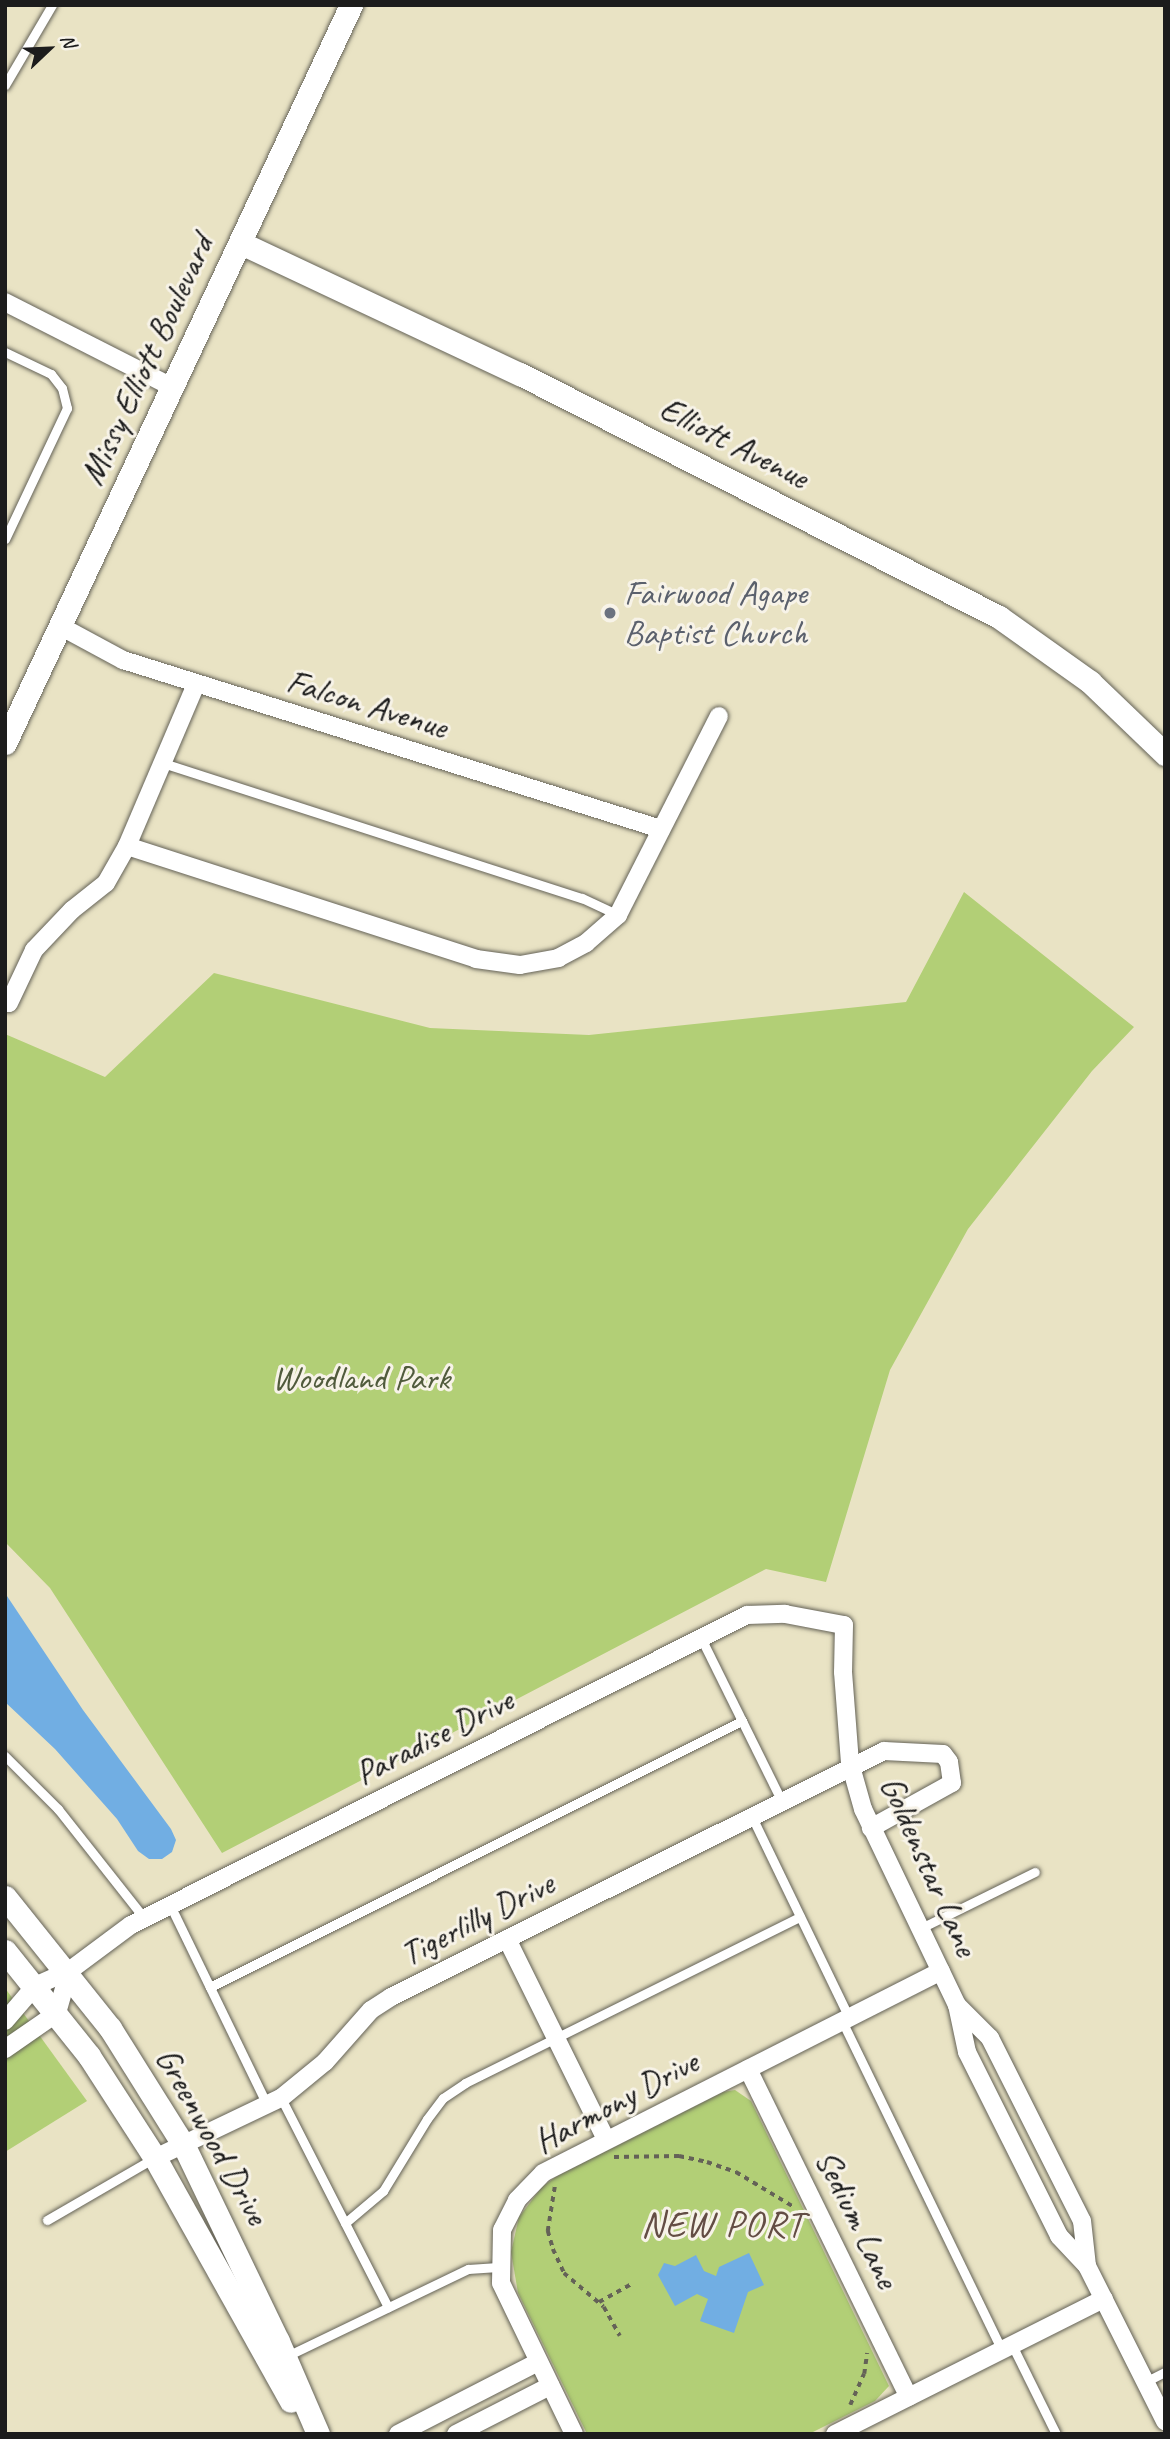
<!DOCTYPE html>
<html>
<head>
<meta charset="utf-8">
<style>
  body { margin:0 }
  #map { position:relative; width:1170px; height:2439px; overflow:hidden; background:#e9e3c4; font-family:Caveat,sans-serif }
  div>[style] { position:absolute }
  .green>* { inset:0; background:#b2cf76 }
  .water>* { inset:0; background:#71aee3 }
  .path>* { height:3.5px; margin-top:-1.75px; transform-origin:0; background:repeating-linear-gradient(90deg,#646257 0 5px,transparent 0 10px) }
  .roads { filter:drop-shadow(0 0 2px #646257) drop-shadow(0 0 2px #646257) }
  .service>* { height:9px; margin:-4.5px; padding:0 4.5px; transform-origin:4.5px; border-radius:4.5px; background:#fff }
  .minor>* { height:18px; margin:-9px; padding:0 9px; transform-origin:9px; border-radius:9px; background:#fff }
  .tertiary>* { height:23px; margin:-11.5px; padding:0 11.5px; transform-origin:11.5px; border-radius:11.5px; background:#fff }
  .dots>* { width:19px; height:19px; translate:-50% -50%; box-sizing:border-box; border:4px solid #f7f3e8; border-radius:50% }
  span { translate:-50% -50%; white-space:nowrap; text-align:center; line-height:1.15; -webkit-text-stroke:6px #f7f3e8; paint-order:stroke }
  .street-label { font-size:35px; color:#1c1c1c }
  .worship-label { font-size:35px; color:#5b616d }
  .left { translate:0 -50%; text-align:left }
  .park-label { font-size:35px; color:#505b3c }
  .neighbourhood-label { font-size:37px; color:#634d44; letter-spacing:2px }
  .frame { position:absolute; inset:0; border:7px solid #1c1c1c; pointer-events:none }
  .north { position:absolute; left:14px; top:14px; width:70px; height:70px; -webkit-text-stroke:5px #f7f3e8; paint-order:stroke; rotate:67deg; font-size:19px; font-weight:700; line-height:28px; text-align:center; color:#1c1c1c }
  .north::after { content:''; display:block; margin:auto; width:24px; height:32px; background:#1c1c1c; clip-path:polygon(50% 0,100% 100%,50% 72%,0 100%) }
</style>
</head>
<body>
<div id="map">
  <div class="green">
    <div style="clip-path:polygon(964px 892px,1134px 1027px,1092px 1071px,968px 1229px,890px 1370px,826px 1582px,766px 1569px,222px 1853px,50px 1588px,5px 1542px,5px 1034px,105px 1077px,214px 973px,430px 1028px,589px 1035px,906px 1002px)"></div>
    <div style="clip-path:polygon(5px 1988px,87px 2101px,5px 2152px)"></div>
    <div style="clip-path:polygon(735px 2090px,751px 2101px,889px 2386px,875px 2401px,809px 2434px,587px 2434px,518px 2293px,511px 2252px,519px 2217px,542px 2187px,557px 2176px,723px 2092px)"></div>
  </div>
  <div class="water">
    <div style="clip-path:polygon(5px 1593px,83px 1710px,171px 1829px,176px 1840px,172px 1852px,162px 1859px,149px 1859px,138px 1851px,117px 1819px,55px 1749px,5px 1702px)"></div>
    <div style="clip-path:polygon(749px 2253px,764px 2285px,748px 2292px,734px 2333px,700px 2321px,708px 2299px,697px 2294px,675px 2306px,658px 2275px,664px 2263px,675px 2266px,696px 2255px,704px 2271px,716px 2276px,719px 2267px)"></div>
  </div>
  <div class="path">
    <div style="left:614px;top:2157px;width:65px;rotate:-0.9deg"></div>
    <div style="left:679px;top:2156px;width:29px;rotate:12deg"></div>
    <div style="left:707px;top:2162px;width:31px;rotate:19deg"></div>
    <div style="left:736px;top:2172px;width:68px;rotate:31.1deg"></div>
    <div style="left:555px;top:2187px;width:45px;rotate:99deg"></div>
    <div style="left:548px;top:2231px;width:19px;rotate:74deg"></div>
    <div style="left:553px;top:2249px;width:26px;rotate:65deg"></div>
    <div style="left:564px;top:2273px;width:52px;rotate:40.4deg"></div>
    <div style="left:604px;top:2307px;width:33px;rotate:61deg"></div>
    <div style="left:599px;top:2302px;width:38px;rotate:-29deg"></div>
    <div style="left:850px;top:2405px;width:34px;rotate:-66deg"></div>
    <div style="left:864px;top:2374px;width:21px;rotate:-82deg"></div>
  </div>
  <div class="roads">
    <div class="service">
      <div style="left:5px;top:85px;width:93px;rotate:-59.6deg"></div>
      <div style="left:5px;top:352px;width:51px;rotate:25.6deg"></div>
      <div style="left:51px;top:374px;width:18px;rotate:52deg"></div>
      <div style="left:62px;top:388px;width:21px;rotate:76deg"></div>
      <div style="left:67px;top:408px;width:145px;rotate:115.3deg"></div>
      <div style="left:163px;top:763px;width:440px;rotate:17.9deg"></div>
      <div style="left:582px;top:898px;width:40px;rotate:25deg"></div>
      <div style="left:701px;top:1638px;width:183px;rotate:63.7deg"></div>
      <div style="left:5px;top:1756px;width:75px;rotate:45deg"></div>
      <div style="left:58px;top:1809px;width:139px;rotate:51.7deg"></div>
      <div style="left:752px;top:1817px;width:223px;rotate:64.2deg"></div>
      <div style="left:170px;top:1905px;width:222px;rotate:64.1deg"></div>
      <div style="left:919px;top:1929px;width:129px;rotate:-26.2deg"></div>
      <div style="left:210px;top:1987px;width:595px;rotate:-26.57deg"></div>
      <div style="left:842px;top:2021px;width:366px;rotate:64.1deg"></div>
      <div style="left:281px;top:2098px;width:235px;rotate:62.9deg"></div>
      <div style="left:47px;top:2220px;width:124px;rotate:-30.1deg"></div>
      <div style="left:345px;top:2223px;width:50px;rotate:-40.1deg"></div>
      <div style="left:383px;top:2191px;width:84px;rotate:-58.6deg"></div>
      <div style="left:427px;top:2119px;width:26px;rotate:-53deg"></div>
      <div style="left:443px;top:2098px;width:27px;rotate:-34deg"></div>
      <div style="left:465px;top:2083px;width:374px;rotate:-26.4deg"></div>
      <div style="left:1012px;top:2345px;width:99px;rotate:63.7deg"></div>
      <div style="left:287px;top:2356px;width:201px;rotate:-25.7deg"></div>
      <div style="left:468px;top:2269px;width:30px;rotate:-4deg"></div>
      <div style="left:1145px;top:2382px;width:22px;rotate:-27deg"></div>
    </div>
    <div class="minor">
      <div style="left:5px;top:302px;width:190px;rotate:27deg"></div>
      <div style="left:60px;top:626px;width:72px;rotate:28.4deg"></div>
      <div style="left:123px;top:660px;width:564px;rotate:17.44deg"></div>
      <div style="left:127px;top:846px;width:367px;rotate:17.9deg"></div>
      <div style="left:476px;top:959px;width:44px;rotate:7.8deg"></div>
      <div style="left:520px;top:965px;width:39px;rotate:-10deg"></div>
      <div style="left:558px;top:958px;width:32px;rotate:-28deg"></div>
      <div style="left:586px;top:943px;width:43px;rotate:-41.2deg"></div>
      <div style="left:618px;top:915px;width:223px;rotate:-63.1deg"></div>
      <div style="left:5px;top:1001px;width:4px;rotate:27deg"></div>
      <div style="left:9px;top:1003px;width:59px;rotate:-64.7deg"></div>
      <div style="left:34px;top:950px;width:55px;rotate:-46.5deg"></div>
      <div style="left:72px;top:910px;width:43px;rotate:-38.5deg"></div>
      <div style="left:106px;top:883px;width:43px;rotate:-60.4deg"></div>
      <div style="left:127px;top:846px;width:176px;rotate:-66.9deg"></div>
      <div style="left:507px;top:1939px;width:223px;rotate:63.7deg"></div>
      <div style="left:5px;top:2021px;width:46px;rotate:-49.4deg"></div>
      <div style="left:35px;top:1986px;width:37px;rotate:-24deg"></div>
      <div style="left:69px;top:1971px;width:77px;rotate:-36.6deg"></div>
      <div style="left:131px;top:1925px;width:690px;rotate:-26.71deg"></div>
      <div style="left:747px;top:1615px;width:38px;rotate:-2deg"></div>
      <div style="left:785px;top:1614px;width:60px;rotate:10.6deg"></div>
      <div style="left:844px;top:1625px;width:47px;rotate:91.2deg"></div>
      <div style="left:843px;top:1672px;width:91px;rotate:85.6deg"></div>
      <div style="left:850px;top:1763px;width:48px;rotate:74.2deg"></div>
      <div style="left:863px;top:1809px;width:217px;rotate:64.4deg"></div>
      <div style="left:957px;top:2005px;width:48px;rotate:78deg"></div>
      <div style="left:967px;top:2052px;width:206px;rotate:63.4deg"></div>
      <div style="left:1059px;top:2236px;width:41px;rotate:47deg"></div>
      <div style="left:1087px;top:2266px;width:45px;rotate:-96.3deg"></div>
      <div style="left:1082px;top:2221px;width:205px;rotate:-116.7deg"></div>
      <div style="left:990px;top:2038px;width:47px;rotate:-135deg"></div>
      <div style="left:5px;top:2049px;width:63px;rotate:-34.7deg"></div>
      <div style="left:57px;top:2013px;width:44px;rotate:-74.1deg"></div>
      <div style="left:748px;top:2069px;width:365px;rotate:63.9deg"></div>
      <div style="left:155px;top:2158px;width:140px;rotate:-25.5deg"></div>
      <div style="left:281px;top:2098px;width:57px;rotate:-39.3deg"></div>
      <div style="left:325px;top:2062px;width:69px;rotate:-48.5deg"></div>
      <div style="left:371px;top:2010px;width:24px;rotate:-33deg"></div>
      <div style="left:391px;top:1997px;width:551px;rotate:-26.52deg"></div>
      <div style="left:884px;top:1751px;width:59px;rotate:2.9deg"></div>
      <div style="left:943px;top:1754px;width:10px;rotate:53deg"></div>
      <div style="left:949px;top:1762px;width:21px;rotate:82deg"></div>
      <div style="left:952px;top:1783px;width:93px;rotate:150.9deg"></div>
      <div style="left:1087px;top:2266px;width:174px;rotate:63.3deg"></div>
      <div style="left:398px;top:2434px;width:157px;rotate:-27.2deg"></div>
      <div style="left:456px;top:2434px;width:106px;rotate:-27.1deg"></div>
      <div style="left:574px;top:2434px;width:168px;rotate:-115.8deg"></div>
      <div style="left:501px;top:2283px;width:53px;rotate:-88.9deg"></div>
      <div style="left:502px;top:2230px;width:34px;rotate:-63deg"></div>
      <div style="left:517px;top:2200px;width:37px;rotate:-46deg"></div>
      <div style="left:543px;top:2173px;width:446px;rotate:-26.9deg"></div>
      <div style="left:835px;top:2434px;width:301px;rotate:-26.7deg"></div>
    </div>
    <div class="tertiary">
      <div style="left:241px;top:243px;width:308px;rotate:25.2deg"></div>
      <div style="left:520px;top:374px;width:537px;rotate:26.9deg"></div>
      <div style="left:999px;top:617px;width:112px;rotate:35.5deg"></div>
      <div style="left:1090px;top:682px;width:104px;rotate:43.8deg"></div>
      <div style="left:5px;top:743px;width:815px;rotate:-64.88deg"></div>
      <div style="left:5px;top:1897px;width:168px;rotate:51.3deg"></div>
      <div style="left:110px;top:2028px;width:139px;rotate:57.9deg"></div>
      <div style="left:184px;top:2146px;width:216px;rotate:64.3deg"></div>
      <div style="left:278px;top:2341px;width:101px;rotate:66.7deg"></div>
      <div style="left:5px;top:1951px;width:134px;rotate:51.3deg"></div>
      <div style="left:89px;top:2056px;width:121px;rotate:57.1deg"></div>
      <div style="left:155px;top:2158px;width:278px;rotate:60.8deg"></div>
    </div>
  </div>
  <div class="dots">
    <div style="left:610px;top:613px;background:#6b7280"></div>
  </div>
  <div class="street-label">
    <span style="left:147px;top:360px;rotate:-65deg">Missy Elliott Boulevard</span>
    <span style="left:734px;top:443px;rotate:27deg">Elliott Avenue</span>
    <span style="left:367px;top:704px;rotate:17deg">Falcon Avenue</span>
    <span style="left:434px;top:1737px;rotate:-27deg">Paradise Drive</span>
    <span style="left:929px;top:1866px;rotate:66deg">Goldenstar Lane</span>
    <span style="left:477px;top:1919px;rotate:-27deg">Tigerlilly Drive</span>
    <span style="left:616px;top:2102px;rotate:-28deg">Harmony Drive</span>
    <span style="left:212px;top:2136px;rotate:61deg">Greenwood Drive</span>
    <span style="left:857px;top:2219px;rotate:64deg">Sedium Lane</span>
  </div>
  <div class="worship-label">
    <span class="left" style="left:624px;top:613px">Fairwood Agape<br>Baptist Church</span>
  </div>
  <div class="park-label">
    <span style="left:361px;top:1378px">Woodland Park</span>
  </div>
  <div class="neighbourhood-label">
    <span style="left:723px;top:2224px">NEW PORT</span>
  </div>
  <div class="frame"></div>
  <div class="north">N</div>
</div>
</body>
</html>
